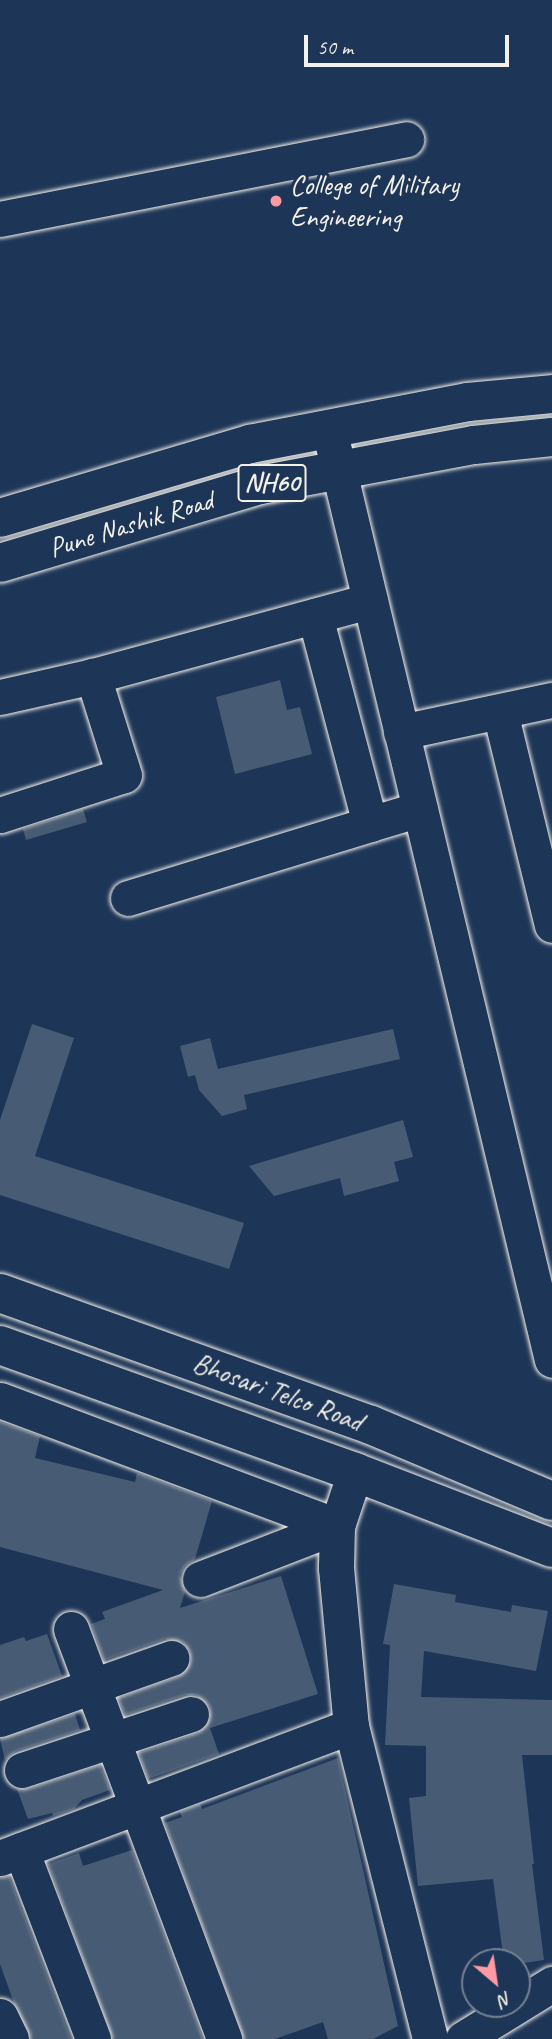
<!DOCTYPE html>
<html>
<head>
<meta charset="utf-8">
<style>
  body { margin:0 }
  #map { position:relative; width:552px; height:2039px; overflow:hidden; background:#1d3557; font-family:Caveat,sans-serif }
  div>[style] { position:absolute }
  .building>* { inset:0; background:#485b74 }
  .roads { filter:drop-shadow(0 0 2px #f4f1e8) drop-shadow(0 0 2px #f4f1e8) }
  .minor>* { height:35px; margin:-17.5px; padding:0 17.5px; transform-origin:17.5px; border-radius:17.5px; background:#1d3557 }
  .major>* { height:38px; margin:-19px; padding:0 19px; transform-origin:19px; border-radius:19px; background:#1d3557 }
  .highway>* { height:38px; margin:-19px; padding:0 19px; transform-origin:19px; border-radius:19px; background:#1d3557 }
  .dots>* { width:19px; height:19px; translate:-50% -50%; box-sizing:border-box; border:4px solid #1d3557; border-radius:50% }
  span { translate:-50% -50%; white-space:nowrap; text-align:center; line-height:1.15; -webkit-text-stroke:6px #1d3557; paint-order:stroke }
  .shield-label span { padding:2px 5px; background:#1d3557; border:2px solid; border-radius:5px; -webkit-text-stroke-width:0 }
  .shield-label { font-size:26px; color:#f4f1e8; font-weight:700 }
  .poi-label { font-size:28px; color:#f4f1e8 }
  .left { translate:0 -50%; text-align:left }
  .street-label { font-size:28px; color:#f4f1e8 }
  .north { position:absolute; left:461px; top:1948px; width:70px; height:70px; box-sizing:border-box; background:#1d3557; border:2px solid #738091; border-radius:50%; rotate:151deg; font-size:19px; font-weight:700; line-height:28px; text-align:center; color:#f4f1e8 }
  .north::after { content:''; display:block; margin:auto; width:24px; height:32px; background:#ff9aa2; clip-path:polygon(50% 0,100% 100%,50% 72%,0 100%) }
  .scale { position:absolute; left:304px; top:35px; width:205px; height:32px; box-sizing:border-box; border:4px solid #f4f1e8; border-top:0; padding-left:9px; font-size:21px; line-height:24px; white-space:nowrap; color:#f4f1e8; -webkit-text-stroke:5px #1d3557; paint-order:stroke }
</style>
</head>
<body>
<div id="map">
  <div class="building">
    <div style="clip-path:polygon(280px 680px,287px 710px,300px 707px,312px 754px,235px 774px,216px 697px)"></div>
    <div style="clip-path:polygon(83px 809px,87px 822px,26px 840px,23px 829px)"></div>
    <div style="clip-path:polygon(32px 1024px,74px 1038px,35px 1156px,244px 1223px,229px 1269px,0 1195px,0 1120px)"></div>
    <div style="clip-path:polygon(393px 1029px,400px 1059px,244px 1095px,247px 1109px,222px 1116px,199px 1090px,195px 1075px,188px 1077px,180px 1046px,210px 1038px,218px 1069px)"></div>
    <div style="clip-path:polygon(403px 1120px,413px 1157px,394px 1162px,399px 1181px,344px 1196px,340px 1178px,274px 1196px,249px 1166px)"></div>
    <div style="clip-path:polygon(0 1422px,40px 1436px,35px 1458px,135px 1482px,137px 1473px,212px 1501px,195px 1559px,185px 1566px,180px 1575px,185px 1592px,180px 1608px,281px 1576px,318px 1694px,210px 1728px,219px 1754px,148px 1779px,139px 1753px,198px 1733px,210px 1719px,210px 1707px,196px 1695px,185px 1695px,125px 1715px,118px 1698px,178px 1677px,191px 1662px,190px 1651px,183px 1642px,165px 1639px,104px 1660px,91px 1624px,105px 1619px,102px 1612px,163px 1590px,0 1547px)"></div>
    <div style="clip-path:polygon(394px 1584px,456px 1595px,455px 1602px,511px 1612px,512px 1605px,548px 1611px,536px 1671px,424px 1651px,421px 1697px,552px 1700px,552px 1755px,522px 1755px,534px 1864px,532px 1864px,544px 1960px,517px 1964px,504px 1962px,493px 1879px,418px 1886px,409px 1798px,426px 1796px,426px 1746px,385px 1745px,390px 1645px,383px 1644px)"></div>
    <div style="clip-path:polygon(47px 1634px,62px 1676px,0 1698px,0 1645px,24px 1637px,26px 1641px)"></div>
    <div style="clip-path:polygon(75px 1714px,80px 1730px,16px 1751px,5px 1760px,0 1739px)"></div>
    <div style="clip-path:polygon(338px 1758px,398px 2026px,373px 2039px,328px 2039px,323px 2022px,275px 2039px,244px 2039px,165px 1823px,182px 1817px,180px 1812px,200px 1804px,202px 1809px)"></div>
    <div style="clip-path:polygon(100px 1765px,110px 1790px,82px 1800px,74px 1809px,53px 1816px,52px 1813px,28px 1819px,17px 1789px,28px 1789px)"></div>
    <div style="clip-path:polygon(132px 1850px,203px 2039px,113px 2039px,48px 1864px,79px 1853px,83px 1866px)"></div>
    <div style="clip-path:polygon(9px 1876px,71px 2039px,31px 2039px,14px 2003px,0 1964px,0 1878px)"></div>
  </div>
  <div class="roads">
    <div class="minor">
      <div style="left:0;top:219px;width:414px;rotate:-11.1deg"></div>
      <div style="left:329px;top:429px;width:957px;rotate:76.53deg"></div>
      <div style="left:315px;top:616px;width:215px;rotate:75.2deg"></div>
      <div style="left:370px;top:824px;width:52px;rotate:-16.7deg"></div>
      <div style="left:0;top:697px;width:95px;rotate:-12.7deg"></div>
      <div style="left:93px;top:676px;width:287px;rotate:-15.2deg"></div>
      <div style="left:500px;top:712px;width:219px;rotate:76.3deg"></div>
      <div style="left:401px;top:732px;width:154px;rotate:-12deg"></div>
      <div style="left:0;top:815px;width:130px;rotate:-17.9deg"></div>
      <div style="left:124px;top:775px;width:104px;rotate:-107.4deg"></div>
      <div style="left:128px;top:898px;width:253px;rotate:-17deg"></div>
      <div style="left:0;top:1400px;width:360px;rotate:20.5deg"></div>
      <div style="left:355px;top:1472px;width:57px;rotate:108.4deg"></div>
      <div style="left:337px;top:1526px;width:42px;rotate:91.4deg"></div>
      <div style="left:336px;top:1568px;width:159px;rotate:84.6deg"></div>
      <div style="left:351px;top:1726px;width:323px;rotate:75.8deg"></div>
      <div style="left:200px;top:1579px;width:147px;rotate:-21.1deg"></div>
      <div style="left:71px;top:1629px;width:438px;rotate:69.5deg"></div>
      <div style="left:0;top:1719px;width:182px;rotate:-19.6deg"></div>
      <div style="left:22px;top:1770px;width:178px;rotate:-18.3deg"></div>
      <div style="left:21px;top:1850px;width:202px;rotate:69.1deg"></div>
      <div style="left:0;top:1858px;width:375px;rotate:-20.6deg"></div>
      <div style="left:0;top:2016px;width:25px;rotate:64deg"></div>
      <div style="left:463px;top:2039px;width:105px;rotate:-31.7deg"></div>
    </div>
    <div class="major">
      <div style="left:0;top:1293px;width:394px;rotate:19.6deg"></div>
      <div style="left:371px;top:1425px;width:196px;rotate:22.8deg"></div>
      <div style="left:0;top:1345px;width:377px;rotate:19.7deg"></div>
      <div style="left:355px;top:1472px;width:211px;rotate:21.1deg"></div>
    </div>
    <div class="highway">
      <div style="left:0;top:518px;width:261px;rotate:-16.5deg"></div>
      <div style="left:250px;top:444px;width:222px;rotate:-10.9deg"></div>
      <div style="left:468px;top:402px;width:84px;rotate:-5.4deg"></div>
      <div style="left:0;top:563px;width:271px;rotate:-16.7deg"></div>
      <div style="left:260px;top:485px;width:218px;rotate:-10.6deg"></div>
      <div style="left:474px;top:445px;width:78px;rotate:-5.9deg"></div>
    </div>
  </div>
  <div class="dots">
    <div style="left:276px;top:201px;background:#ff9aa2"></div>
  </div>
  <div class="shield-label">
    <span style="left:272px;top:483px">NH60</span>
  </div>
  <div class="poi-label">
    <span class="left" style="left:290px;top:201px">College of Military<br>Engineering</span>
  </div>
  <div class="street-label">
    <span style="left:131px;top:524px;rotate:-17deg">Pune Nashik Road</span>
    <span style="left:278px;top:1392px;rotate:20deg">Bhosari Telco Road</span>
  </div>
  <div class="north">N</div>
  <div class="scale">50 m</div>
</div>
</body>
</html>
